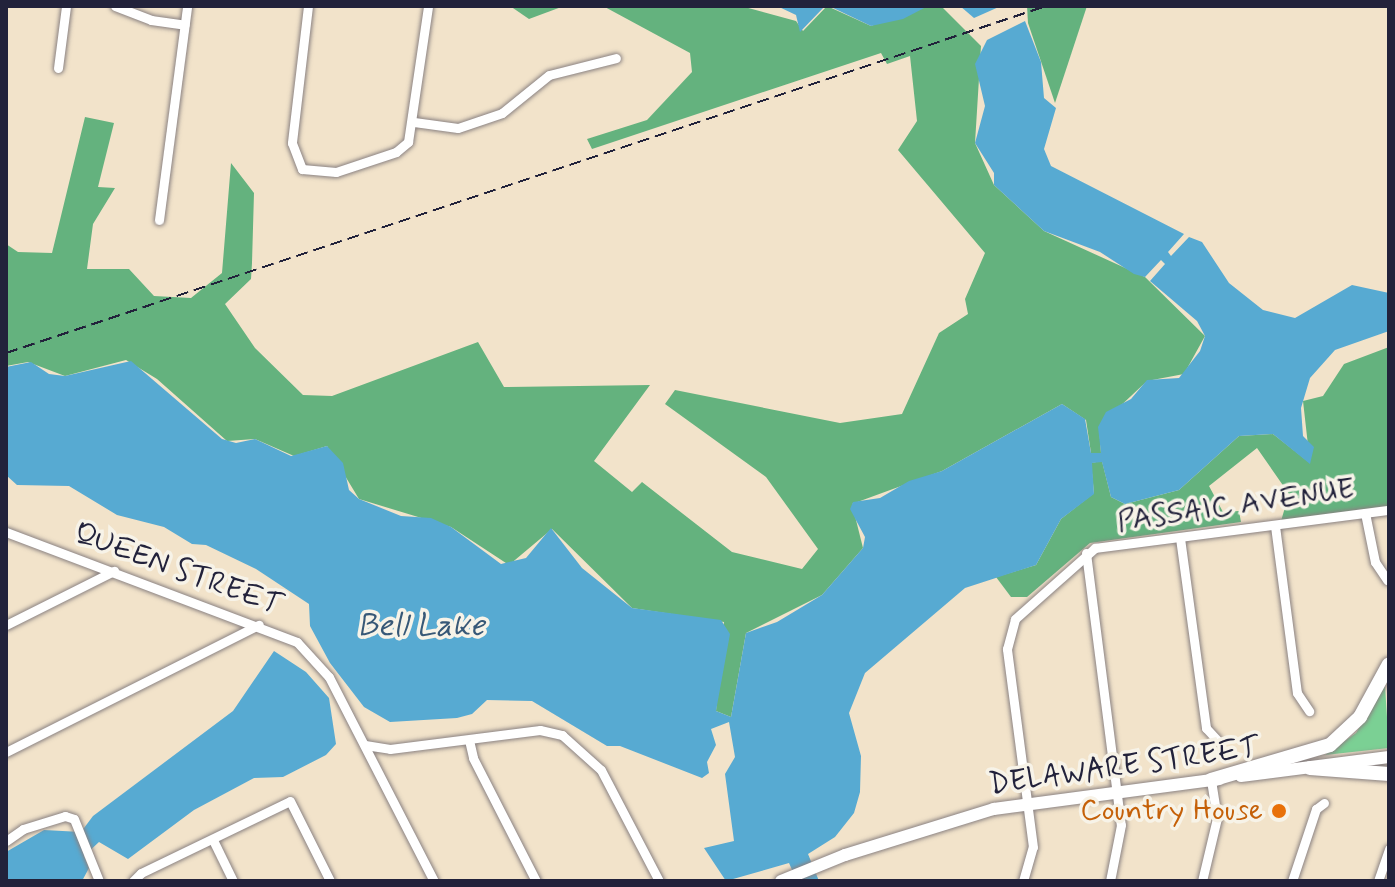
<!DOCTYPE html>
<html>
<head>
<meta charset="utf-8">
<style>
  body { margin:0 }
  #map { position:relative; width:1395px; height:887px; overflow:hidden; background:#f2e3ca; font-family:Mynerve,sans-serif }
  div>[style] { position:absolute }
  .green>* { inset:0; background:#7bd094 }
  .forest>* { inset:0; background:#64b27e }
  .water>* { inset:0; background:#57aad2 }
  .roads { filter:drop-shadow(0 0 2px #8a8282) drop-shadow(0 0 2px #8a8282) }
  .minor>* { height:9px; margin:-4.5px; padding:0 4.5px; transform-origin:4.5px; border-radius:4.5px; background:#fff }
  .major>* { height:12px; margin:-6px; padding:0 6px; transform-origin:6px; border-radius:6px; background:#fff }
  .highway>* { height:14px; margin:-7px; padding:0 7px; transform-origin:7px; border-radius:7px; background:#fff }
  .rail>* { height:2px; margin-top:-1px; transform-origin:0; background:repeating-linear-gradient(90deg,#22223b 0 12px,transparent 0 18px) }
  .dots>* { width:22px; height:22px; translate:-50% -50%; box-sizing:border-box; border:4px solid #f7f3e8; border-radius:50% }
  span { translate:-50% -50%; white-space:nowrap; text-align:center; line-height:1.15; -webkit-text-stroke:7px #f7f3e8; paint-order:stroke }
  .street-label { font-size:30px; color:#22223b }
  .food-label { font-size:30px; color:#c56008 }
  .right { translate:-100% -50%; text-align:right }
  .water-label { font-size:32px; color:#375877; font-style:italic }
  .frame { position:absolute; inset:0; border:8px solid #22223b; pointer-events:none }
</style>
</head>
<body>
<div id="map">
  <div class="green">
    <div style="clip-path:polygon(1385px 686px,1389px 748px,1325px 755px,1356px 733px)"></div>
  </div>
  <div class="forest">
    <div style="clip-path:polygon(510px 6px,564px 6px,529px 19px)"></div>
    <div style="clip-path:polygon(603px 6px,741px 6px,796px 21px,803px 31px,827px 6px,871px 26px,919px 6px,941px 6px,981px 46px,975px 143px,994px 185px,1044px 231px,1145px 277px,1205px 336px,1184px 374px,1147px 381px,1099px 426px,1101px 453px,1091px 453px,1086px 420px,1062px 404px,942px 471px,852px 504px,863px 548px,822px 595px,746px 633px,731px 717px,716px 711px,724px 622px,632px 608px,552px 529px,509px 565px,451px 527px,359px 499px,327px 446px,294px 456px,255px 439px,227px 441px,157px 379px,126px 360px,65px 376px,28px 362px,6px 366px,6px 244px,18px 252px,52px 253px,85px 117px,114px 123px,98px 187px,115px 188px,93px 224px,87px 269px,129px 269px,154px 296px,191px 298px,222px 273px,231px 163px,254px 193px,252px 263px,251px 279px,225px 304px,255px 348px,303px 395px,332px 396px,478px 342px,504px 387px,650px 385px,594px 461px,632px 492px,642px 482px,732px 552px,802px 569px,818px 549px,766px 477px,665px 404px,675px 390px,840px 423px,902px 414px,939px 333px,968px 314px,965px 299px,985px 253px,898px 150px,917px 121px,910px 56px,887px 64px,881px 53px,592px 149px,587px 139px,647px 120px,692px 72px,690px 53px)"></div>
    <div style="clip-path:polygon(1027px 6px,1087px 6px,1055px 103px,1028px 23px)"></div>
    <div style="clip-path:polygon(1389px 347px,1389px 508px,1281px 521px,1289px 494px,1257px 448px,1209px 486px,1223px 512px,1239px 511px,1241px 522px,1090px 543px,1027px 597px,1011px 597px,996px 577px,1036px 565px,1061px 519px,1094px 493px,1091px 463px,1102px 461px,1111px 497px,1125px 504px,1179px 490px,1239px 436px,1273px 434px,1310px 463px,1303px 401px,1323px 396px,1344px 364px)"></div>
  </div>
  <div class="water">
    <div style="clip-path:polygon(777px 6px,825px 6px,800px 32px,796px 15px)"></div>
    <div style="clip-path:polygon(829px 6px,928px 6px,903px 19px,871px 26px)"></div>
    <div style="clip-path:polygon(960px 6px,1001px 6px,974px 18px)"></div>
    <div style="clip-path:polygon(1025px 21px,1041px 62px,1044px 98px,1056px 108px,1044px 149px,1051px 166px,1184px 234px,1168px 252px,1171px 256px,1189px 237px,1202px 242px,1229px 283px,1263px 310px,1295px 318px,1352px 285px,1389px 293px,1389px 331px,1335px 350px,1310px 378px,1301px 408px,1303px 436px,1314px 447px,1310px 464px,1273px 434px,1239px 436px,1179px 490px,1125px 504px,1111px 497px,1102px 462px,1092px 463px,1094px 494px,1061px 519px,1036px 565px,965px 588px,865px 673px,849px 713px,861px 756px,860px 792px,854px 813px,835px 837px,808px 854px,819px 881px,797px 881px,789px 863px,726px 881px,704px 848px,734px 841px,725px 774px,735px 757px,729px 722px,711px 729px,716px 745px,707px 762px,709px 773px,702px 778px,620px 746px,607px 746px,532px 701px,487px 700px,472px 714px,457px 718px,390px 722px,364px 707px,330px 663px,310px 626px,309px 604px,256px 569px,206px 545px,192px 544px,164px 527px,117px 515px,69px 486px,17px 485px,6px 475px,6px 367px,31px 362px,49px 374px,65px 376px,131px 361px,222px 439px,236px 443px,255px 439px,291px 456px,327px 446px,343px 463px,349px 490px,359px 499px,401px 516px,431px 518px,451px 527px,501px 564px,526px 558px,551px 528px,582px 568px,632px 608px,721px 620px,730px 634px,716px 711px,731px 717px,746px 633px,777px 622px,822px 595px,863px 548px,865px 537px,850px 509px,853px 502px,880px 498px,909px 481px,942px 471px,1062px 404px,1085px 419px,1091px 453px,1101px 453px,1098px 427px,1106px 412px,1131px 399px,1147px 380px,1179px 378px,1200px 351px,1205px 336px,1197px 321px,1150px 281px,1165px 264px,1161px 260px,1145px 277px,1134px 274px,1100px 252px,1044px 231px,994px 185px,994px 173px,975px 143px,985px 106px,975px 64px,987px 40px)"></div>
    <div style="clip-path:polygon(274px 651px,306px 672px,329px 698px,336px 744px,326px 755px,283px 777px,254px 778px,194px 810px,128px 859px,99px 842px,84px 856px,89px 868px,82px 881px,6px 881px,6px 852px,44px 830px,81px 832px,93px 816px,233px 711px)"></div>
  </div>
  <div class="roads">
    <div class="minor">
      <div style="left:115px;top:6px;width:39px;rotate:21deg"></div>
      <div style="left:151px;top:20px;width:34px;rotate:8deg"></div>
      <div style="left:308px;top:6px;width:138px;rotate:96.7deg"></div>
      <div style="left:292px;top:143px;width:28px;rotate:69deg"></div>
      <div style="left:302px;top:169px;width:34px;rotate:5deg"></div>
      <div style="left:336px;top:172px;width:63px;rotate:-18.4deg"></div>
      <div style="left:396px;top:152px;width:16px;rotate:-40deg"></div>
      <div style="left:408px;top:142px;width:137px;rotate:-81.6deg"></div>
      <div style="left:58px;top:68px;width:63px;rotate:-82.6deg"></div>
      <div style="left:414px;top:122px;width:44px;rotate:7.8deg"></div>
      <div style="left:458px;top:128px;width:46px;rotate:-18.8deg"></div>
      <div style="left:502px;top:113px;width:60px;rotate:-39deg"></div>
      <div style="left:549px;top:75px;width:69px;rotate:-14.2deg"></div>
      <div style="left:159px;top:220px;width:216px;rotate:-82.5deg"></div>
      <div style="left:1365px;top:513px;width:50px;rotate:78.5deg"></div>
      <div style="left:1375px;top:562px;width:22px;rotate:56deg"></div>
      <div style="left:1275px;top:526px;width:168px;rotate:82.5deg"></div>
      <div style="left:1297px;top:693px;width:22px;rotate:56deg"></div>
      <div style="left:6px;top:532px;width:311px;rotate:20.7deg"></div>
      <div style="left:297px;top:642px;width:47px;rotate:47.6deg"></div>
      <div style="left:329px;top:677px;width:229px;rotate:62.8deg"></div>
      <div style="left:1180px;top:538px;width:192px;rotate:82.2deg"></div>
      <div style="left:1206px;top:728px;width:16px;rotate:47deg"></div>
      <div style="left:1086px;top:553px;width:274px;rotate:82.7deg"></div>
      <div style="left:1121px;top:825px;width:57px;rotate:101.1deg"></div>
      <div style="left:6px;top:625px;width:121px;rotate:-26.6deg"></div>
      <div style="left:469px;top:740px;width:18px;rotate:77deg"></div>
      <div style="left:473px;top:758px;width:138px;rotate:62.9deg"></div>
      <div style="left:365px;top:745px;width:25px;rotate:9deg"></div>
      <div style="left:390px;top:749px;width:151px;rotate:-7.2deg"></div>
      <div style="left:540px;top:730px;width:23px;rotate:13deg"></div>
      <div style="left:562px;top:735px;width:52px;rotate:41.9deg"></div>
      <div style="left:601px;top:770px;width:125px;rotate:62.4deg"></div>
      <div style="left:6px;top:752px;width:283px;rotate:-26.7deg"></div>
      <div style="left:213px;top:840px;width:46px;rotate:64deg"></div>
      <div style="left:6px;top:841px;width:21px;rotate:-35deg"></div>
      <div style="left:23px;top:829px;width:44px;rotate:-17.2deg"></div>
      <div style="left:65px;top:816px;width:9px;rotate:18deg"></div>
      <div style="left:74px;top:819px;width:67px;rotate:68deg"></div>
      <div style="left:133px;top:881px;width:11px;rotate:-45deg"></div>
      <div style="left:141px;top:873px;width:165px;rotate:-25.8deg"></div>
      <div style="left:290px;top:801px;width:89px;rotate:63.4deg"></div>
      <div style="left:1023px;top:881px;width:35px;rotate:-74deg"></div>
      <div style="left:1033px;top:847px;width:200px;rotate:-97.5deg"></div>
      <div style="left:1007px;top:649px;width:31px;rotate:-75deg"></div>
      <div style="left:1015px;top:619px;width:107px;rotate:-41.6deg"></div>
      <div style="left:1095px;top:548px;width:296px;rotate:-7.4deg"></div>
      <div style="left:1202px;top:881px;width:65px;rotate:-76.6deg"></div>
      <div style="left:1217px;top:818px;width:38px;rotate:-99deg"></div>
      <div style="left:1292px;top:881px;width:76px;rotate:-71.6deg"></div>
      <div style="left:1316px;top:809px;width:10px;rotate:-37deg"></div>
      <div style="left:1378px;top:881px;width:34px;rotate:-71deg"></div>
    </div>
    <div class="major">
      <div style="left:1241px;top:776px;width:149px;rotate:-7.3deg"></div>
      <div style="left:781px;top:881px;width:69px;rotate:-22.1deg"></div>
      <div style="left:845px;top:855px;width:156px;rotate:-17.2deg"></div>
      <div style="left:994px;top:809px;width:227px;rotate:-7.6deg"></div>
    </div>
    <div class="highway">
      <div style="left:1310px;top:768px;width:79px;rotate:4.3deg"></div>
      <div style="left:1211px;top:780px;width:124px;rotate:-16.4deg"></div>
      <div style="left:1330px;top:745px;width:41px;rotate:-43deg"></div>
      <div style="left:1360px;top:717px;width:60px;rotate:-61.3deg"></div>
    </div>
  </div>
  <div class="rail">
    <div style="left:6px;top:353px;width:1096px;rotate:-18.45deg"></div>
  </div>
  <div class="dots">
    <div style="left:1279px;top:811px;background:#e8710a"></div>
  </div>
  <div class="street-label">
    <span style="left:1236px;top:506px;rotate:-8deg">PASSAIC AVENUE</span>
    <span style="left:178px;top:570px;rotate:20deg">QUEEN STREET</span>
    <span style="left:1124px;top:767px;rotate:-8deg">DELAWARE STREET</span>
  </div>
  <div class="food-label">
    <span class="right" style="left:1263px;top:811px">Country House</span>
  </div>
  <div class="water-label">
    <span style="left:421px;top:626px">Bell Lake</span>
  </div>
  <div class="frame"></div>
</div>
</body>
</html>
